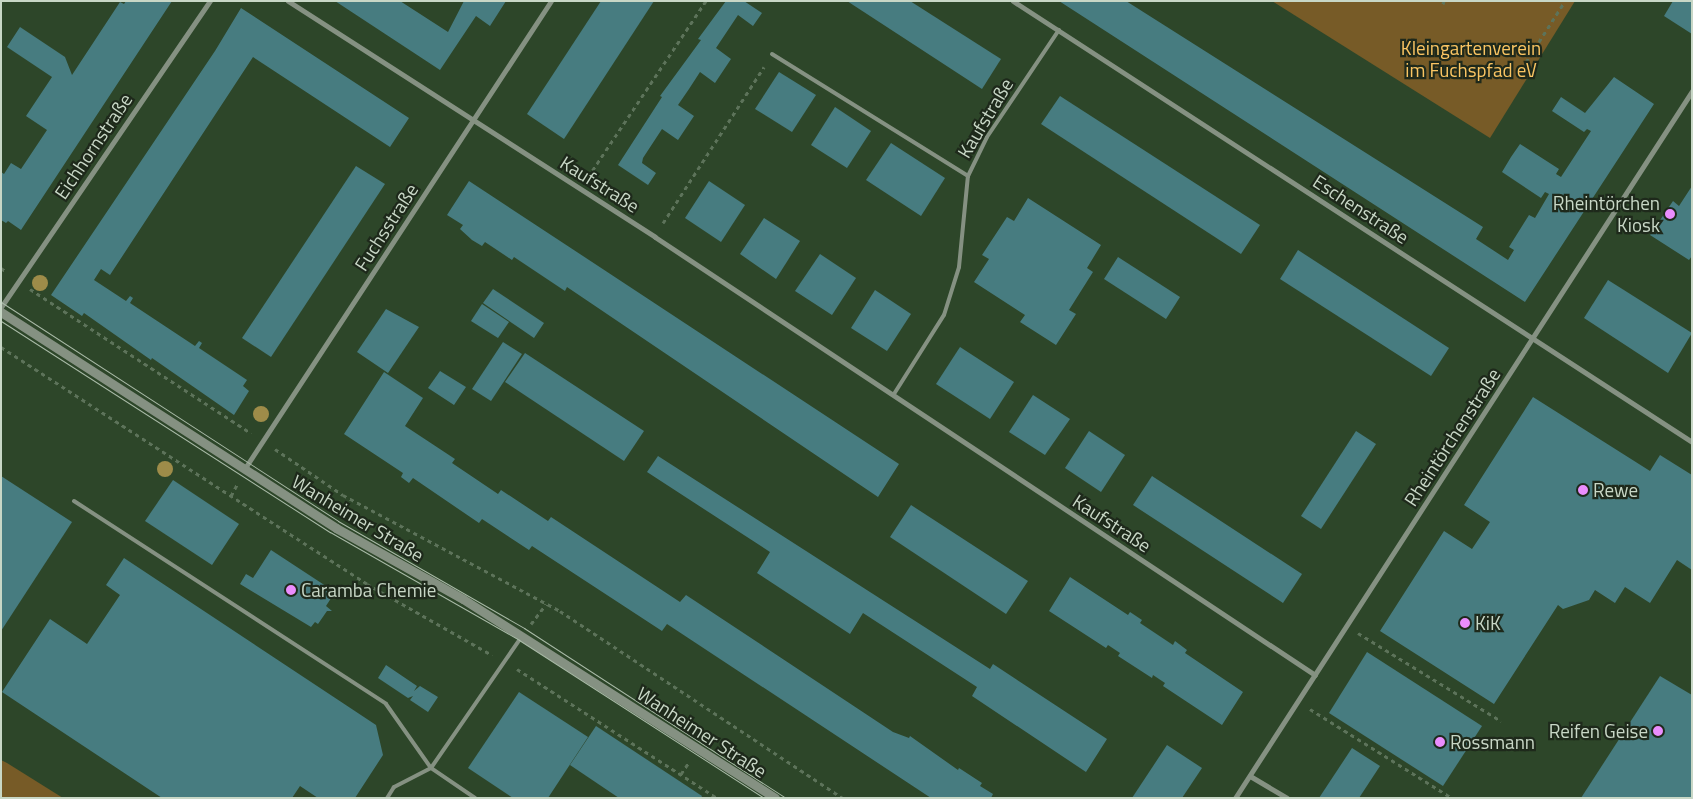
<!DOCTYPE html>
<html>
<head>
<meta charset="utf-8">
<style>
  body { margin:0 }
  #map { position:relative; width:1693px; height:799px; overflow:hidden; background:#2d4629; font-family:"Titillium Web",sans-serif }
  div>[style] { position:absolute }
  .green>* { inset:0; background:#775b27 }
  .building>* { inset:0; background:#477c80 }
  .path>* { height:3px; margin-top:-1.5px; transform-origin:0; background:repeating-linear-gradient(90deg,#5d735a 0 4px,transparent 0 8px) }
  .service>* { height:4px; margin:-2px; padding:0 2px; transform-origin:2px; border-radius:2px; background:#859182 }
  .minor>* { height:5px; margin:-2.5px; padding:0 2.5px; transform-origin:2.5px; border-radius:2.5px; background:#859182 }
  .tertiary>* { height:9px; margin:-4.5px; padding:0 4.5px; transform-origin:4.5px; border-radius:4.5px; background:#859182 }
  .tram>* { height:1px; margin:-0.5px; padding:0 0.5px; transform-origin:0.5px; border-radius:0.5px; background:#a9baa7 }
  .trees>* { width:16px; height:16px; margin:-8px; border-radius:50%; background:#9e8c49 }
  .dots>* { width:14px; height:14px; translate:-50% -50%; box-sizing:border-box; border:2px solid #1e291b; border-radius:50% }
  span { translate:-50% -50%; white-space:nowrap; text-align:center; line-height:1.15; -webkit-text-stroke:4.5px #1e291b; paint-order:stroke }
  .park-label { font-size:19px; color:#fac563 }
  .street-label { font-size:19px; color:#c8d7c6 }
  .poi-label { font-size:19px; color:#c8d7c6 }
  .right { translate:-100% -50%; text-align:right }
  .left { translate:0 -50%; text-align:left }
  .frame { position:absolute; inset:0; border:2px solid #c8d7c6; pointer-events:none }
</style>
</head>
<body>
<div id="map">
  <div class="green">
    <div style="clip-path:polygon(1272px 1px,1575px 1px,1490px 138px)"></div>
    <div style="clip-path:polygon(1px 760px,7px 763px,63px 798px,1px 798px)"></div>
  </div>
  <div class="building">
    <div style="clip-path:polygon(126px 1px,172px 1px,21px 230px,8px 221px,6px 223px,1px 220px,1px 172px,4px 174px,11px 163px,21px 169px,47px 130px,26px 116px,52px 77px,7px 47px,20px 27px,65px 57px,72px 75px,120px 2px,124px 4px)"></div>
    <div style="clip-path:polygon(335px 1px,400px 1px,448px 32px,464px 1px,506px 1px,490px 26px,476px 16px,440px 70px)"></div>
    <div style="clip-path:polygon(601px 1px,654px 1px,564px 139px,527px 114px)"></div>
    <div style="clip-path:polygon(726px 1px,744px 1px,762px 13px,753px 26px,738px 15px,716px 48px,731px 59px,715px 83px,700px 72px,689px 89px,678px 105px,694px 116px,678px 140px,662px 129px,643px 158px,642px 163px,656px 173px,648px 185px,618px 165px,662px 97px,660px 96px,701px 40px,698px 39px)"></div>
    <div style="clip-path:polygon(847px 1px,910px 1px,1001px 59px,982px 89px)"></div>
    <div style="clip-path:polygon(1059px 1px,1126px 1px,1483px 227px,1476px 239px,1508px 260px,1514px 250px,1509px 247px,1529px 215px,1535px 218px,1549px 194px,1545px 192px,1541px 198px,1502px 172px,1511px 157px,1520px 144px,1559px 169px,1556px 174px,1561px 177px,1591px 131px,1587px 129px,1584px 132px,1552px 111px,1561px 97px,1585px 113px,1614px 77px,1654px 104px,1525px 302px)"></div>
    <div style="clip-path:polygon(1673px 1px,1692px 1px,1692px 34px,1664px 16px)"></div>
    <div style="clip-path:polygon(241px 8px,409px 118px,390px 147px,253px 57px,110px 275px,101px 269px,94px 280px,126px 301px,130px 296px,133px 298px,130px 303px,195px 346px,199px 341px,202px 343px,199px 348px,247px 380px,243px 386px,249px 391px,234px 415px,152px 358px,151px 360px,84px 313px,82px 316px,51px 295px,215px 51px)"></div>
    <div style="clip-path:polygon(779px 72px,816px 95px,792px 132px,755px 109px)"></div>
    <div style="clip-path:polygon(1060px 96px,1260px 225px,1241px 254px,1041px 124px)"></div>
    <div style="clip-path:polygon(835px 107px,871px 131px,847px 168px,811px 145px)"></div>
    <div style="clip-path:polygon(891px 143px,945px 178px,921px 216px,866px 180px)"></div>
    <div style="clip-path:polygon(356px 166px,385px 184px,271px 357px,242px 338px)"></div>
    <div style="clip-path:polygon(469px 181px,899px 464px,878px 497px,567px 287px,565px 291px,514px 257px,512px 260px,485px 242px,482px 246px,472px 240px,460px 229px,463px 225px,447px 215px)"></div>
    <div style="clip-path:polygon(709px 181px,745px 205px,721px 242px,685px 218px)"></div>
    <div style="clip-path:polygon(1692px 186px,1692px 256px,1689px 260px,1650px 235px,1673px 201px,1679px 206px)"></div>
    <div style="clip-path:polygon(1028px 198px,1101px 245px,1087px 268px,1093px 272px,1069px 310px,1076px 314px,1056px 345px,1020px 322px,1025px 315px,974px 282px,989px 259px,982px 255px,1007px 217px,1014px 221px)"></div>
    <div style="clip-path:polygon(764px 218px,800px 241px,776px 279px,740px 254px)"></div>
    <div style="clip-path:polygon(1298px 250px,1449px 348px,1431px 376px,1280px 279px)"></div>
    <div style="clip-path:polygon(820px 254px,856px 278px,832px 315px,795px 291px)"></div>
    <div style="clip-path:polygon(1118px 257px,1180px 297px,1166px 319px,1104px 279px)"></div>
    <div style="clip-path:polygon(1608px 280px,1692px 333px,1668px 373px,1584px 318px)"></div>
    <div style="clip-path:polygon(493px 289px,544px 323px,534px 338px,483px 303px)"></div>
    <div style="clip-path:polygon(875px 290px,911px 314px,887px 351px,851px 328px)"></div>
    <div style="clip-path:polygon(482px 304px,509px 322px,498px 338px,471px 321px)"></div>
    <div style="clip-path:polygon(386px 309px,419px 327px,388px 373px,357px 352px)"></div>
    <div style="clip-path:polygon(503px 342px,522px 354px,491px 401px,472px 389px)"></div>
    <div style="clip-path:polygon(960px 347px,1014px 382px,990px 419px,936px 384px)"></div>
    <div style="clip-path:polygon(525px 353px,644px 431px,624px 461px,505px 382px)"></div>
    <div style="clip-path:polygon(440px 371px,466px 387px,454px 405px,428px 388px)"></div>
    <div style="clip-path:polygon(384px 372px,423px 398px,405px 426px,455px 459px,452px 463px,498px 494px,501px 490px,548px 521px,551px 517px,680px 602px,686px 595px,893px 732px,909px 738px,910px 736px,958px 770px,959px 768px,982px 783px,980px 786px,993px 794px,991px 798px,931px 798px,667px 624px,662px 631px,532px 546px,529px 550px,482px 519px,479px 523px,413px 478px,409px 483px,401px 477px,403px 473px,344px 434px)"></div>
    <div style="clip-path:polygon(1033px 395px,1070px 419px,1045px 455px,1009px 432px)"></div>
    <div style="clip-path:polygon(1533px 397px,1650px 471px,1660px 455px,1692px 475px,1692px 570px,1677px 560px,1650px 603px,1625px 587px,1615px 603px,1595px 590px,1589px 600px,1563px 609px,1558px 605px,1494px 704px,1380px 631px,1444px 531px,1472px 549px,1490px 522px,1464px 505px)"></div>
    <div style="clip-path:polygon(1089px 431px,1125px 455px,1101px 492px,1065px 468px)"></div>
    <div style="clip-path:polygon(1356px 431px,1376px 444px,1321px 529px,1301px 516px)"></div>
    <div style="clip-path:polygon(658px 456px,990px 669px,993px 664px,1107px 739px,1086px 772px,972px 696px,977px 687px,863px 613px,850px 634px,757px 573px,770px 552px,647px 472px)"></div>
    <div style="clip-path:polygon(1px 476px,72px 522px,1px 631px)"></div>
    <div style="clip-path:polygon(1152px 476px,1302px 574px,1283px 603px,1133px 505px)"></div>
    <div style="clip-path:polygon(173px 480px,239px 524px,212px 565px,145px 521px)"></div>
    <div style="clip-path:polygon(911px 505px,1028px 581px,1006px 614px,890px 537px)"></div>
    <div style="clip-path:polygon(271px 550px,335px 592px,326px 606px,332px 611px,327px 611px,318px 624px,315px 622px,311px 627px,240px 584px,246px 574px,253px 578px)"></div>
    <div style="clip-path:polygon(124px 558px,376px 725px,383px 755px,355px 798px,318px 798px,300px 786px,292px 798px,162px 798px,2px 692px,50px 619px,87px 644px,120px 595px,106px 585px)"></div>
    <div style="clip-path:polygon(1070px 577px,1128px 615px,1130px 612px,1142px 620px,1140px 623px,1173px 645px,1175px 641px,1187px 650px,1185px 653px,1243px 692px,1222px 725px,1163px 686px,1165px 683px,1153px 675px,1152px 678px,1118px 656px,1120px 653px,1108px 645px,1106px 648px,1049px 611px)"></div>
    <div style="clip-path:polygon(1367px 652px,1482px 726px,1443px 786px,1329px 713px)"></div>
    <div style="clip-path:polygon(386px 665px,417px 686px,414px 691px,420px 686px,438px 697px,428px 712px,410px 700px,413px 696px,408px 698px,378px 678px)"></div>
    <div style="clip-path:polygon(1660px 676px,1692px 695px,1692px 798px,1581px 798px)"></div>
    <div style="clip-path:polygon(519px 692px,588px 737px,548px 798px,513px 798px,468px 768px)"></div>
    <div style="clip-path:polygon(596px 726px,702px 796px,701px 798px,619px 798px,570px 765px)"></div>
    <div style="clip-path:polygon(1167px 745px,1202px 768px,1182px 798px,1132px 798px)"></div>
    <div style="clip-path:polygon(1352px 748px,1380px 766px,1359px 798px,1319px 798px)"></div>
  </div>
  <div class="path">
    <div style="left:1443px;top:4px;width:3px;rotate:-72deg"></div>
    <div style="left:1526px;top:62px;width:72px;rotate:-57.4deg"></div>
    <div style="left:588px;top:177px;width:212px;rotate:-56.2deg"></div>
    <div style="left:663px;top:223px;width:186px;rotate:-57.1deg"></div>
    <div style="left:1px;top:268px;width:7px;rotate:34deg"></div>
    <div style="left:30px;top:289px;width:264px;rotate:33.1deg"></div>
    <div style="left:1px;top:347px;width:436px;rotate:32.9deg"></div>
    <div style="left:367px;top:584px;width:144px;rotate:29.6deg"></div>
    <div style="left:275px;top:449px;width:82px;rotate:34.1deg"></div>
    <div style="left:343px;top:495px;width:246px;rotate:28.1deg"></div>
    <div style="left:560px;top:611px;width:339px;rotate:33.5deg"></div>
    <div style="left:231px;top:496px;width:15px;rotate:-62deg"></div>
    <div style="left:531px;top:624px;width:25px;rotate:-53deg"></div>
    <div style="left:1358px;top:633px;width:168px;rotate:31.6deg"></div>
    <div style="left:517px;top:669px;width:238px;rotate:32.8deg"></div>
    <div style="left:1310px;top:709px;width:168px;rotate:32.1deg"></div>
    <div style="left:681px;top:774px;width:14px;rotate:-56deg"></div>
  </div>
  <div class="service">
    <div style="left:772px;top:54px;width:231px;rotate:31.9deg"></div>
    <div style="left:894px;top:394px;width:93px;rotate:-57.7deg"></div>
    <div style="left:944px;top:315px;width:50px;rotate:-72.6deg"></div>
    <div style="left:959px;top:267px;width:91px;rotate:-84.4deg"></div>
    <div style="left:968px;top:176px;width:43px;rotate:-64deg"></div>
    <div style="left:987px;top:137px;width:129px;rotate:-56.1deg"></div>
    <div style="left:74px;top:501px;width:372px;rotate:33deg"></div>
    <div style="left:386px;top:704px;width:78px;rotate:54.9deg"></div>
    <div style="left:431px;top:768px;width:42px;rotate:152.8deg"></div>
    <div style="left:394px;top:787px;width:13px;rotate:122deg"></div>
    <div style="left:475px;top:798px;width:53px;rotate:-145.7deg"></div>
    <div style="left:431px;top:768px;width:160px;rotate:-55.4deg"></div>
  </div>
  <div class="minor">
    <div style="left:288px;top:1px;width:436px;rotate:32.7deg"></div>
    <div style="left:655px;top:237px;width:792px;rotate:33.57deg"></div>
    <div style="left:1013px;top:1px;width:810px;rotate:33deg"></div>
    <div style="left:1px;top:307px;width:371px;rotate:-55.7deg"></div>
    <div style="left:245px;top:468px;width:558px;rotate:-56.77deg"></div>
    <div style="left:1250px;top:776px;width:43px;rotate:30.7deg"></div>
    <div style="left:1235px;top:798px;width:842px;rotate:-57.12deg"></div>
  </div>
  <div class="tertiary">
    <div style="left:1px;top:312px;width:399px;rotate:32.8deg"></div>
    <div style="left:336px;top:528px;width:145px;rotate:29.2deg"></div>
    <div style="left:463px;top:599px;width:370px;rotate:32.5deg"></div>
  </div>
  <div class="tram">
    <div style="left:1px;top:302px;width:402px;rotate:33deg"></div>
    <div style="left:338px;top:521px;width:215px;rotate:29.9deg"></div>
    <div style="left:524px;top:628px;width:312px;rotate:33deg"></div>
    <div style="left:1px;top:321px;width:391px;rotate:32.7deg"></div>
    <div style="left:330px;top:532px;width:218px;rotate:29.7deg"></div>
    <div style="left:519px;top:640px;width:292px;rotate:32.8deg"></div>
  </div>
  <div class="trees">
    <div style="left:40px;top:283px"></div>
    <div style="left:261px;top:414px"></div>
    <div style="left:165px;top:469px"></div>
  </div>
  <div class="dots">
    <div style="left:1670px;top:214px;background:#ea8dfd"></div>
    <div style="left:1583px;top:490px;background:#ea8dfd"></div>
    <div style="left:291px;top:590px;background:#ea8dfd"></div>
    <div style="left:1465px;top:623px;background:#ea8dfd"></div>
    <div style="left:1658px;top:731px;background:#ea8dfd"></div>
    <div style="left:1440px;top:742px;background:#ea8dfd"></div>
  </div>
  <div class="park-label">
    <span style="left:1471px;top:59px">Kleingartenverein<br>im Fuchspfad eV</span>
  </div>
  <div class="street-label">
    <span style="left:985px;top:118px;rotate:-59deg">Kaufstraße</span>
    <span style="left:93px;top:146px;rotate:-56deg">Eichhornstraße</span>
    <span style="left:600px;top:184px;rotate:32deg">Kaufstraße</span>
    <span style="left:1361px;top:209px;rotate:33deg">Eschenstraße</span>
    <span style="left:386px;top:227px;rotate:-57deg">Fuchsstraße</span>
    <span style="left:1452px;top:437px;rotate:-57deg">Rheintörchenstraße</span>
    <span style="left:358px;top:518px;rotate:31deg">Wanheimer Straße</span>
    <span style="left:1112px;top:523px;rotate:33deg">Kaufstraße</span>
    <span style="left:702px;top:732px;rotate:33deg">Wanheimer Straße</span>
  </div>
  <div class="poi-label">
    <span class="right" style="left:1660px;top:214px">Rheintörchen<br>Kiosk</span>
    <span class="left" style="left:1593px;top:490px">Rewe</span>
    <span class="left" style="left:301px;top:590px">Caramba Chemie</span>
    <span class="left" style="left:1475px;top:623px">KiK</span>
    <span class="right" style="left:1648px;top:731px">Reifen Geise</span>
    <span class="left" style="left:1450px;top:742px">Rossmann</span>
  </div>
  <div class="frame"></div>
</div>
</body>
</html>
